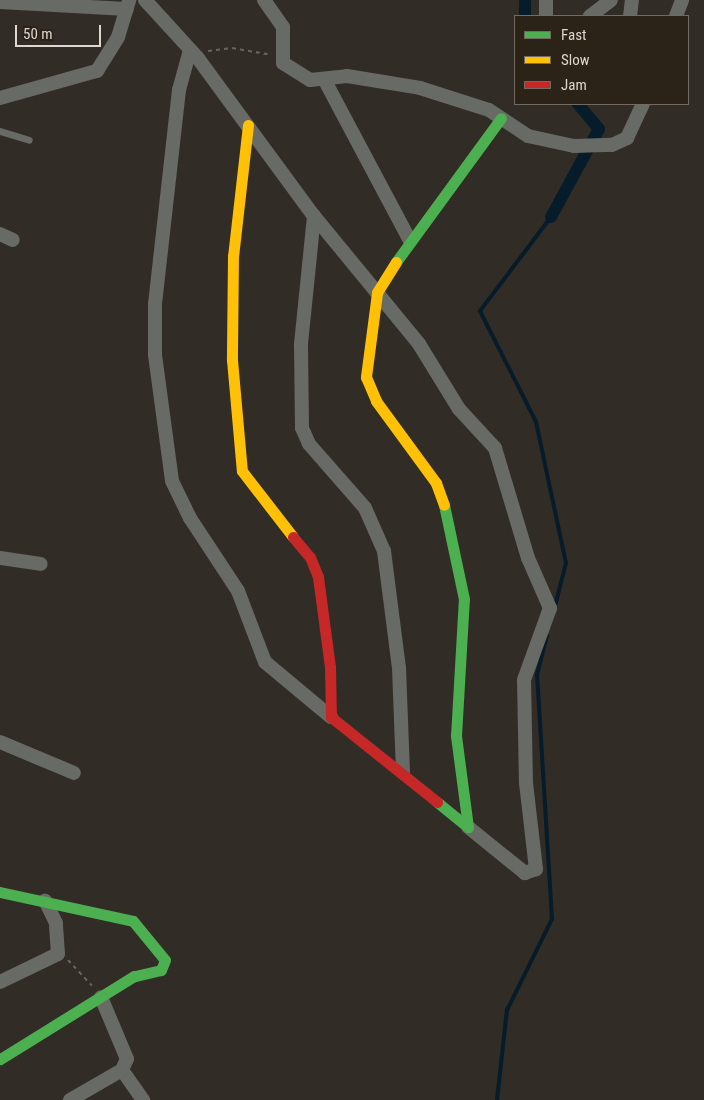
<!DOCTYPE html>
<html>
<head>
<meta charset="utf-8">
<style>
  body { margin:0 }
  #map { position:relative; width:704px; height:1100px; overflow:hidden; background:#312c26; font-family:"Roboto Condensed",sans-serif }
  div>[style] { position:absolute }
  .stream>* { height:4px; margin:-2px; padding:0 2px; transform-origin:2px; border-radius:2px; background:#061c2a }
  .canal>* { height:12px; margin:-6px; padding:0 6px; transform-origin:6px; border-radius:6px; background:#061c2a }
  .path>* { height:2px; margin-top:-1px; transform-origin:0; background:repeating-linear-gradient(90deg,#656560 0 4px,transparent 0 8px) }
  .lane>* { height:7px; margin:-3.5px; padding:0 3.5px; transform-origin:3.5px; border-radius:3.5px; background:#676a65 }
  .street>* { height:14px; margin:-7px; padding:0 7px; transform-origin:7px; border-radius:7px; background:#676a65 }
  .fast>* { height:11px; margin:-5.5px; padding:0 5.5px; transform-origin:5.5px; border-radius:5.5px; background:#4caf50 }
  .slow>* { height:11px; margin:-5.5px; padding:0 5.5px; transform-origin:5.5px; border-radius:5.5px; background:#ffc107 }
  .jam>* { height:11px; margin:-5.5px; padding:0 5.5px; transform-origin:5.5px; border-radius:5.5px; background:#c62828 }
  span { translate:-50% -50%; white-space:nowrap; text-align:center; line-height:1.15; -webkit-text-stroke:4px #2c2318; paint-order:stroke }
  .legend { position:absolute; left:514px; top:15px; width:175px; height:90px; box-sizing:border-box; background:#2c2318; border:1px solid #736b62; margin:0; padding:6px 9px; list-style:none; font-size:15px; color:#ddd7d0 }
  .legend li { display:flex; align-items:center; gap:10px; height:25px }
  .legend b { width:25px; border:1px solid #736b62 }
  .scale { position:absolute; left:15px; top:25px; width:86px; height:22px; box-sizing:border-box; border:2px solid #ddd7d0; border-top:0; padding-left:6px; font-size:15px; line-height:18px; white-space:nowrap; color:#ddd7d0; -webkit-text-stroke:4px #2c2318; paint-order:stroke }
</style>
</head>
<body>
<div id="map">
  <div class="stream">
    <div style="left:551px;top:217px;width:118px;rotate:127.1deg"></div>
    <div style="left:480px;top:311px;width:124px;rotate:63.2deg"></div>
    <div style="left:536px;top:422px;width:144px;rotate:78deg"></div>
    <div style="left:566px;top:563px;width:44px;rotate:104.3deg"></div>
    <div style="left:497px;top:1100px;width:91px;rotate:-83.7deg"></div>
    <div style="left:507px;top:1010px;width:102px;rotate:-63.7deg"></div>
    <div style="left:552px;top:919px;width:244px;rotate:-93.5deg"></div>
    <div style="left:537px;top:675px;width:41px;rotate:-76deg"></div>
  </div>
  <div class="canal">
    <div style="left:525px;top:16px;width:16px;rotate:-90deg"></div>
    <div style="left:551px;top:217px;width:100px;rotate:-61.4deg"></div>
    <div style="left:599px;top:129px;width:33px;rotate:-130deg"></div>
  </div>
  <div class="path">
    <div style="left:208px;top:51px;width:24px;rotate:-7deg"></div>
    <div style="left:232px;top:48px;width:39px;rotate:10deg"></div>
    <div style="left:68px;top:960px;width:35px;rotate:47deg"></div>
  </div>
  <div class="lane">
    <div style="left:0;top:131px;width:30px;rotate:17deg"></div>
  </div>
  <div class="street">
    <div style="left:145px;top:0;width:77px;rotate:47.6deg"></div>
    <div style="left:197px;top:57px;width:197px;rotate:53.7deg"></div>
    <div style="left:314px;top:216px;width:166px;rotate:50.6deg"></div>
    <div style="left:419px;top:344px;width:76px;rotate:58.4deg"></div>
    <div style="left:459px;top:409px;width:53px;rotate:47.3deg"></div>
    <div style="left:495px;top:448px;width:115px;rotate:73.3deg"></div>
    <div style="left:528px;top:558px;width:55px;rotate:66.3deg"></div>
    <div style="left:550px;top:608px;width:77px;rotate:109.9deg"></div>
    <div style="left:524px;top:680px;width:103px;rotate:88.9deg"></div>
    <div style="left:526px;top:783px;width:87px;rotate:83.4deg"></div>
    <div style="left:536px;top:869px;width:12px;rotate:160deg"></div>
    <div style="left:525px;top:873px;width:73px;rotate:-141.1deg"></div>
    <div style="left:264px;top:0;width:33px;rotate:55deg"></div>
    <div style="left:283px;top:27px;width:36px;rotate:90deg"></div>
    <div style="left:283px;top:63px;width:32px;rotate:32deg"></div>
    <div style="left:310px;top:80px;width:37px;rotate:-6deg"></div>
    <div style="left:347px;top:76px;width:74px;rotate:9.3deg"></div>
    <div style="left:420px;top:88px;width:72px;rotate:17.7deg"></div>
    <div style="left:489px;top:110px;width:47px;rotate:33.7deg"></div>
    <div style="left:528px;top:136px;width:47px;rotate:12.3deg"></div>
    <div style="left:574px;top:146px;width:38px;rotate:-2deg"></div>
    <div style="left:612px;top:145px;width:17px;rotate:-25deg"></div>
    <div style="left:627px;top:138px;width:38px;rotate:-65deg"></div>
    <div style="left:0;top:2px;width:127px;rotate:3.2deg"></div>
    <div style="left:546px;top:16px;width:16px;rotate:-90deg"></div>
    <div style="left:590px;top:16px;width:26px;rotate:-37deg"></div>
    <div style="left:630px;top:16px;width:16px;rotate:-83deg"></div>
    <div style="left:676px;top:16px;width:17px;rotate:-69deg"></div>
    <div style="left:190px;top:50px;width:41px;rotate:105.4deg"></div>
    <div style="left:179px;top:90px;width:215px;rotate:96.4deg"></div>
    <div style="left:155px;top:304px;width:51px;rotate:90deg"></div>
    <div style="left:155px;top:355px;width:127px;rotate:82.3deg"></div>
    <div style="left:172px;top:481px;width:41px;rotate:64.1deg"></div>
    <div style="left:190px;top:518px;width:87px;rotate:56.7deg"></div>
    <div style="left:238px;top:591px;width:76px;rotate:69.2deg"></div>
    <div style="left:265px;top:662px;width:86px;rotate:39.8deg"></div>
    <div style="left:324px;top:79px;width:183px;rotate:62deg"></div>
    <div style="left:0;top:98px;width:101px;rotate:-15.6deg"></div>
    <div style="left:97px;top:71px;width:40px;rotate:-58deg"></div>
    <div style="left:118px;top:37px;width:39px;rotate:-73deg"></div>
    <div style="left:314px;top:216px;width:130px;rotate:95.8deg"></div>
    <div style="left:301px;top:345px;width:83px;rotate:89.3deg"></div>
    <div style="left:302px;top:428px;width:17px;rotate:66deg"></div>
    <div style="left:309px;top:444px;width:85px;rotate:48.8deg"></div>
    <div style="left:365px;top:508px;width:47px;rotate:66.2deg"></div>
    <div style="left:384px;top:551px;width:118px;rotate:82.7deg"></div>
    <div style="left:399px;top:668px;width:105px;rotate:87.8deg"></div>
    <div style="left:0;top:234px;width:14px;rotate:25deg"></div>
    <div style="left:0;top:558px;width:41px;rotate:8.3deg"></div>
    <div style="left:0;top:742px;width:80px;rotate:22.7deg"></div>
    <div style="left:0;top:982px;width:64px;rotate:-25.8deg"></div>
    <div style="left:58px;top:954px;width:31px;rotate:-94deg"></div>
    <div style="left:56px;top:923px;width:25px;rotate:-116deg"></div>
    <div style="left:122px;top:1070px;width:37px;rotate:55deg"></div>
    <div style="left:70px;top:1100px;width:60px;rotate:-30deg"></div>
    <div style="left:122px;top:1070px;width:12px;rotate:-66deg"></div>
    <div style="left:127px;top:1059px;width:67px;rotate:-112.8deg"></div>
  </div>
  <div class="fast">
    <div style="left:396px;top:262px;width:178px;rotate:-53.9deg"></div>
    <div style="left:437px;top:802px;width:40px;rotate:39deg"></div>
    <div style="left:468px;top:827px;width:92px;rotate:-97.5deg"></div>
    <div style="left:456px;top:736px;width:137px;rotate:-86.7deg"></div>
    <div style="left:464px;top:599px;width:96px;rotate:-102deg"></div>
    <div style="left:0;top:892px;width:136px;rotate:12.3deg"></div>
    <div style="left:133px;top:921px;width:50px;rotate:50.6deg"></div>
    <div style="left:165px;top:960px;width:11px;rotate:112deg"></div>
    <div style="left:161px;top:970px;width:28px;rotate:167deg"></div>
    <div style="left:134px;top:976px;width:158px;rotate:148.2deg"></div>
  </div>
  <div class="slow">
    <div style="left:248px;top:125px;width:132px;rotate:96.5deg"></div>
    <div style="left:233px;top:256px;width:104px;rotate:90.6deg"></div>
    <div style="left:232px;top:360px;width:111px;rotate:84.9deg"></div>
    <div style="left:242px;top:471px;width:83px;rotate:52.3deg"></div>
    <div style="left:396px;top:262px;width:36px;rotate:122deg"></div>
    <div style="left:377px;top:293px;width:85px;rotate:97.5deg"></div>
    <div style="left:366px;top:377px;width:26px;rotate:67deg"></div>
    <div style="left:376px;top:401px;width:102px;rotate:53.8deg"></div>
    <div style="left:436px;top:483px;width:23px;rotate:70deg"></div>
  </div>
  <div class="jam">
    <div style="left:293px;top:537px;width:26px;rotate:50deg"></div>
    <div style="left:310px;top:557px;width:22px;rotate:68deg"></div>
    <div style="left:318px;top:577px;width:91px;rotate:82.4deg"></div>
    <div style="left:330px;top:667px;width:50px;rotate:88.9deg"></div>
    <div style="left:331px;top:717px;width:136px;rotate:38.7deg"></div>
  </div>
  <ul class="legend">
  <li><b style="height:6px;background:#4caf50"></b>Fast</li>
  <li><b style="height:6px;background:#ffc107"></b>Slow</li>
  <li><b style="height:6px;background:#c62828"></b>Jam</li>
  </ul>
  <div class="scale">50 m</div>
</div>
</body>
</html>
